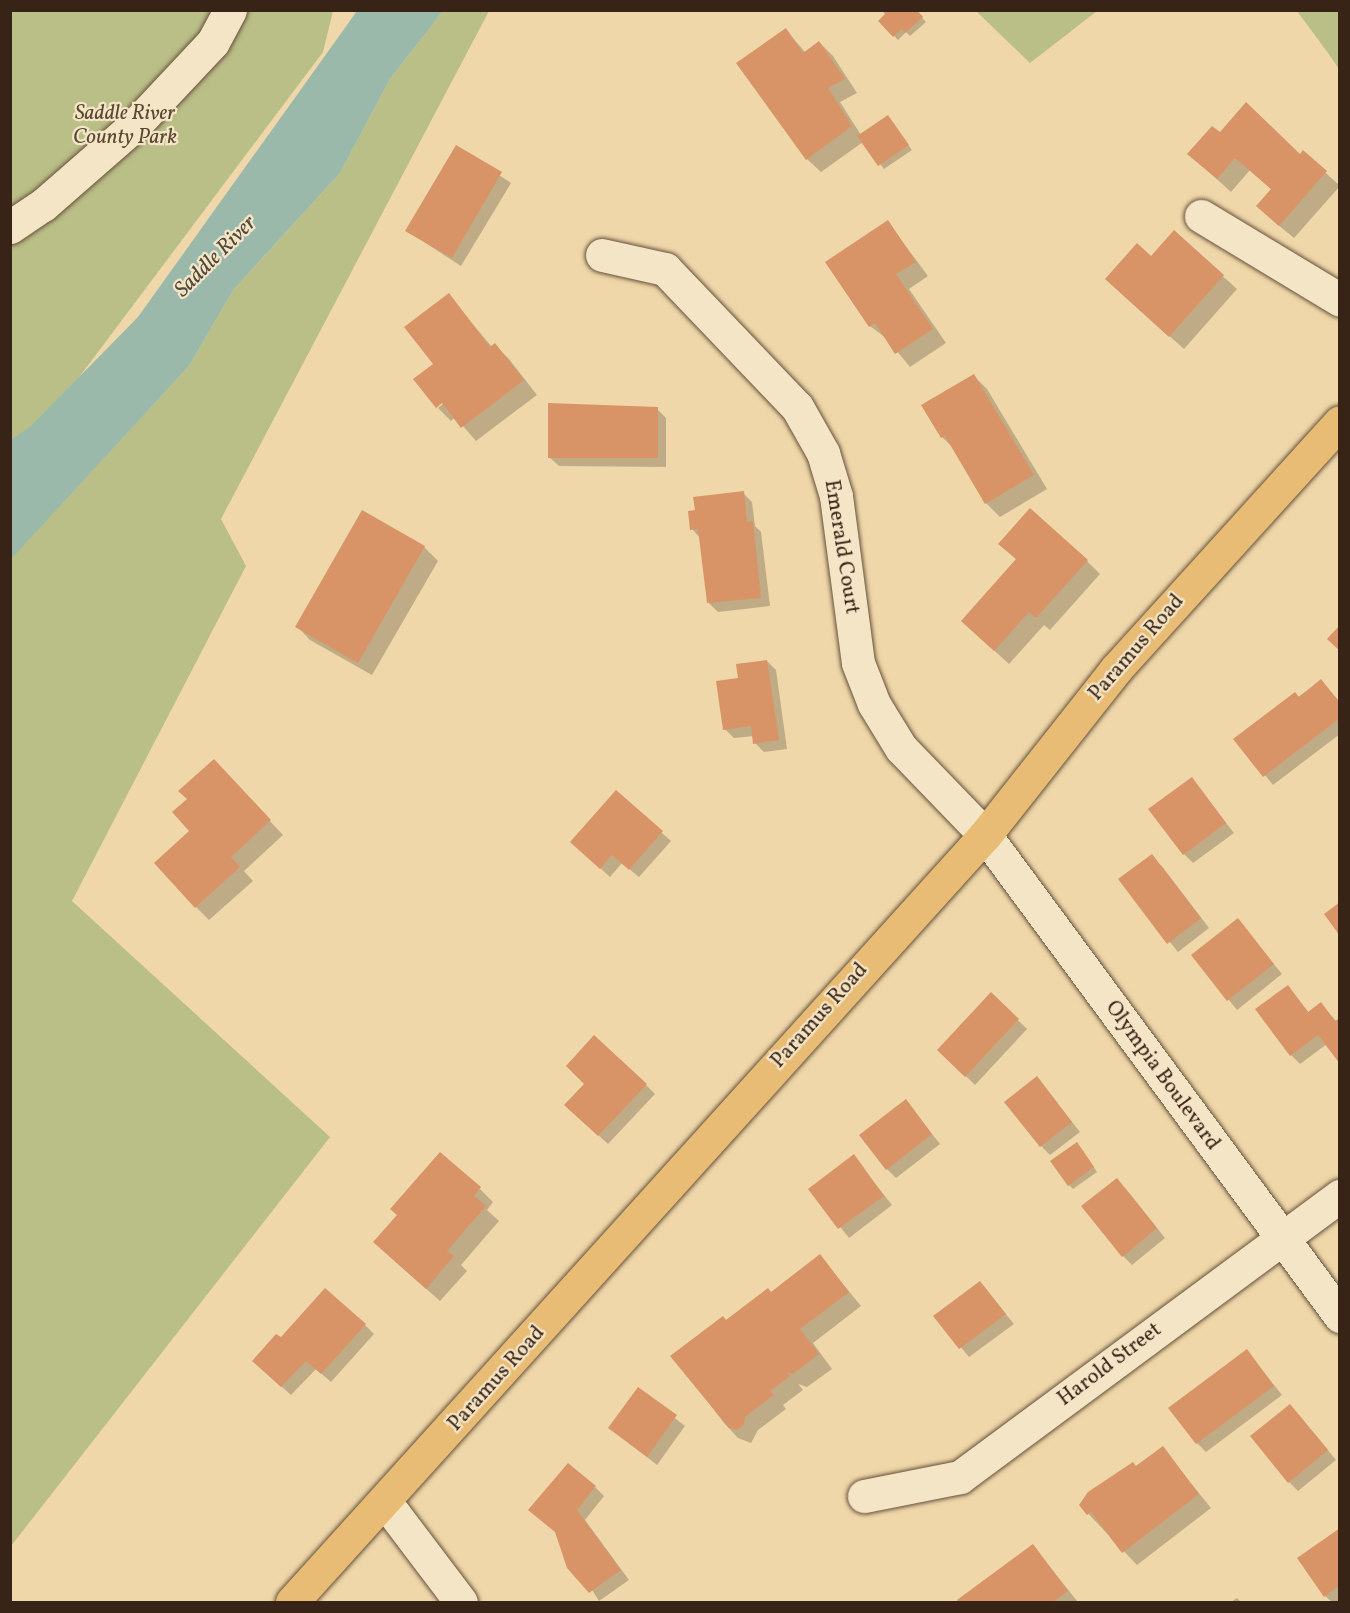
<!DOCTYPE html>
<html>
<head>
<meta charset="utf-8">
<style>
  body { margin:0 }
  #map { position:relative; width:1350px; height:1613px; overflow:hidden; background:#efd7a9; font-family:Vollkorn,serif }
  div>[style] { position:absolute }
  .green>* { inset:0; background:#babe87 }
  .water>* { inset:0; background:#9ab9ab }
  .shadow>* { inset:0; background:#0003 }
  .building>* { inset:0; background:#d89467 }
  .roads { filter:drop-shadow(0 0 2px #66513b) drop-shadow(0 0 2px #66513b) }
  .minor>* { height:33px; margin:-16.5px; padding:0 16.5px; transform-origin:16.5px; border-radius:16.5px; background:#f5e5c7 }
  .major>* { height:33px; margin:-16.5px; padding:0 16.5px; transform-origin:16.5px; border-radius:16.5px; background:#e8bc74 }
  span { translate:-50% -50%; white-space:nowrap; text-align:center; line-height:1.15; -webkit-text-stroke:4.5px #f5e5c7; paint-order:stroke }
  .park-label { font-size:21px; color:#584a32; font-style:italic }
  .street-label { font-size:21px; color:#382416 }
  .water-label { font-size:22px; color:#50493b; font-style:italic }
  .frame { position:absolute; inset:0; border:12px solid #382416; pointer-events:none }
</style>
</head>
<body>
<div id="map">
  <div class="green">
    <div style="clip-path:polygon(11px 11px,333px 11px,323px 52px,11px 468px)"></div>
    <div style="clip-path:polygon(443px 11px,489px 11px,221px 519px,246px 566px,72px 901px,330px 1137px,11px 1546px,10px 559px,189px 366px,234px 289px,340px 173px,390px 79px)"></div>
    <div style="clip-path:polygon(976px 11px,1097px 11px,1030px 63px)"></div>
    <div style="clip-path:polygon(1297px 11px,1339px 11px,1339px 69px,1328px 53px)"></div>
  </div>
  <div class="water">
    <div style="clip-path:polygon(357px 11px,443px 11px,390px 79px,340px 173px,234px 289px,189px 366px,11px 559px,11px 440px,31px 426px,138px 317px)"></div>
  </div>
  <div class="shadow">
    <div style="clip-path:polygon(915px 10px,926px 22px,910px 36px,906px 32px,898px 40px,880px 21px)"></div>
    <div style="clip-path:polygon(786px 30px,805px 52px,819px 42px,833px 56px,857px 93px,840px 102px,861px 135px,891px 121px,912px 150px,884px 169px,863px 142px,821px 172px,807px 159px)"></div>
    <div style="clip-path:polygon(1220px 134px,1300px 156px,1303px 152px,1340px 186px,1294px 238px,1272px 220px,1272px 190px,1250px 170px,1231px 192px,1189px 154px)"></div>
    <div style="clip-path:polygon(456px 147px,511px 183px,461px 266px,407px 231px)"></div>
    <div style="clip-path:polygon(888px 222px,928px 276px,909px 289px,946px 343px,910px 367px,886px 338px,870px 326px,827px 262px)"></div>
    <div style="clip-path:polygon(1174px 232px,1237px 289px,1184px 349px,1121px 293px)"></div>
    <div style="clip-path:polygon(448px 295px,492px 347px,495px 345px,509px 359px,537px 395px,476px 441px,455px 417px,451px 421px,438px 408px,449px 399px,435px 364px)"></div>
    <div style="clip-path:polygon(974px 376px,987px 389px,1047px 489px,1000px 517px,986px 503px,955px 450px,942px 437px)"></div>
    <div style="clip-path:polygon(550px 404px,657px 409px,666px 418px,666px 467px,559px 466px,549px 457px)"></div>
    <div style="clip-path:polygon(743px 493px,752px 502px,755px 526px,761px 532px,770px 606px,718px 612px,709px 603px,701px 539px,692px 529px)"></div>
    <div style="clip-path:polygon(1000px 544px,1087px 561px,1100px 574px,1050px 630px,1044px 625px,1009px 664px,976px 634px,1017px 560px)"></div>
    <div style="clip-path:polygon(424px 547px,438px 561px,372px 675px,310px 640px,297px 626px)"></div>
    <div style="clip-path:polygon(767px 661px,776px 670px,787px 749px,764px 752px,755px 743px,754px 736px,734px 738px,725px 729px,740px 679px)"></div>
    <div style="clip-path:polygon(1321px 681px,1340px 702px,1340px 734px,1273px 785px,1236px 740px)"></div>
    <div style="clip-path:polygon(227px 775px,283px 835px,244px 871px,253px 881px,209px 920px,196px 907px)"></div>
    <div style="clip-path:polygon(1192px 779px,1234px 833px,1193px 863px,1184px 854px)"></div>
    <div style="clip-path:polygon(616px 792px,671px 841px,639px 877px,622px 863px,610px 877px,581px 851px)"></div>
    <div style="clip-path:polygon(1161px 865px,1209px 928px,1178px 952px,1120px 880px)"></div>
    <div style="clip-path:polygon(1238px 920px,1282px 974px,1237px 1010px,1193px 955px)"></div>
    <div style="clip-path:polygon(1288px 987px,1309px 1013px,1321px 1004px,1337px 1022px,1327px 1044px,1300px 1064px,1291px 1055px)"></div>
    <div style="clip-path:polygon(991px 994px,1027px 1029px,975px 1085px,939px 1050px)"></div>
    <div style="clip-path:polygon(1037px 1078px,1080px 1132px,1050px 1155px,1041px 1146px)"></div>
    <div style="clip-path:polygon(646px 1085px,655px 1094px,608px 1144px,575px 1114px)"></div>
    <div style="clip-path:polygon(906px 1101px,940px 1144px,896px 1178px,887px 1169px)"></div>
    <div style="clip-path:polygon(1081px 1148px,1097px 1172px,1073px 1189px,1069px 1185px)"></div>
    <div style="clip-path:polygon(853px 1156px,892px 1205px,849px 1238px,810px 1189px)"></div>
    <div style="clip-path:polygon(480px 1189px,493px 1202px,487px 1210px,499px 1221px,461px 1265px,467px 1271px,440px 1301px,389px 1256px)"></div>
    <div style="clip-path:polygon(1126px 1189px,1165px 1238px,1132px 1265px,1123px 1256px)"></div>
    <div style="clip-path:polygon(820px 1256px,861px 1306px,813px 1343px,832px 1369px,807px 1387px,798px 1384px,803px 1390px,783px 1405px,786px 1409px,758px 1430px,751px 1443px,738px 1438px,724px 1423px,673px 1356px,771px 1293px)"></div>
    <div style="clip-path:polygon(980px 1283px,1014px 1324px,969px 1357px,935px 1316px)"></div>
    <div style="clip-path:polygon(365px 1325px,374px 1334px,331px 1382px,316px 1369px,291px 1395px,263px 1370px,281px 1339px)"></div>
    <div style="clip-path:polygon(1247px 1351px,1282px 1395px,1206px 1452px,1197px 1443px)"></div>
    <div style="clip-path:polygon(638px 1389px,685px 1426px,657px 1465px,610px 1428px)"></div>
    <div style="clip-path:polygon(1299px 1415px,1336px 1460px,1298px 1491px,1289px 1482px)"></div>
    <div style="clip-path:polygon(1162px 1448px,1211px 1508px,1137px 1565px,1080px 1505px)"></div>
    <div style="clip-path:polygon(595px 1487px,604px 1496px,585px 1520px,629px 1580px,599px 1601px,557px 1533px)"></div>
    <div style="clip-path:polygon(1340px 1530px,1340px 1601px,1332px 1602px,1325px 1596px)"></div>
    <div style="clip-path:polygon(1033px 1546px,1078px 1602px,961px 1602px,959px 1600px)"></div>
    <div style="clip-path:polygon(1237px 1598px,1241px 1602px,1231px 1602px)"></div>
  </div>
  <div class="building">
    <div style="clip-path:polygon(882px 10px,917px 10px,923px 17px,905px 33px,902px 29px,893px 37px,878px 21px,885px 14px)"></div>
    <div style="clip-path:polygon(786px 28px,803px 53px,819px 41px,845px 79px,828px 88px,852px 126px,806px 160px,736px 63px)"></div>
    <div style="clip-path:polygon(1246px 102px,1300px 154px,1303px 150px,1327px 171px,1279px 226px,1256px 206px,1271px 189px,1235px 158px,1217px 179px,1187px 154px,1212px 126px,1220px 132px)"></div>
    <div style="clip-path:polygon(888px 115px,909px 145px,878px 166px,857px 136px)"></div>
    <div style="clip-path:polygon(456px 145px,502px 172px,452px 258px,405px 231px)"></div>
    <div style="clip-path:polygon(888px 220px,916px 262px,896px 274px,933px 329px,895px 354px,875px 323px,869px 327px,825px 262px)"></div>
    <div style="clip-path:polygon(1174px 230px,1224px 275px,1169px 337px,1105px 279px,1137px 243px,1151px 256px)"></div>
    <div style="clip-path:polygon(449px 293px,490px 347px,495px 343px,524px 380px,461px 428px,442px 403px,436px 408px,413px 379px,433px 364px,404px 327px)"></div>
    <div style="clip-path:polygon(974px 374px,1034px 475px,985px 504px,945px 436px,941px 438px,921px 405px)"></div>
    <div style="clip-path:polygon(548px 403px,658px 407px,658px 458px,548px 458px)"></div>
    <div style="clip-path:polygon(744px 491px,747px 522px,753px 521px,761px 598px,707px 603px,698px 529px,690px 530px,688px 511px,695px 510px,693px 497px)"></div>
    <div style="clip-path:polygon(1030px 508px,1088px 560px,1036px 618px,1029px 612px,994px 651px,961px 621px,1016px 559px,998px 544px)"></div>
    <div style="clip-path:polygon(362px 510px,425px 546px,358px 663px,295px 627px)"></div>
    <div style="clip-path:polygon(1340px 625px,1340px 651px,1327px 639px)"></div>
    <div style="clip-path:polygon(767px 660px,779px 740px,753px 744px,751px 726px,723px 730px,716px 681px,738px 678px,736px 664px)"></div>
    <div style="clip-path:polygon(1321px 679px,1340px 703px,1340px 718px,1263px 777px,1233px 739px,1295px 692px,1299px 697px)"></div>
    <div style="clip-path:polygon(214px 759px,271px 820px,231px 857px,240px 867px,195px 908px,154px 863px,189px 831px,172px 812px,187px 799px,178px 791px)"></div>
    <div style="clip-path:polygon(1192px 777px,1226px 823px,1183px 855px,1148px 809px)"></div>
    <div style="clip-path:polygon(616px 790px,663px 831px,629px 870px,612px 855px,600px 869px,570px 842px)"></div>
    <div style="clip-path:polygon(1152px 854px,1201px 918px,1167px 944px,1118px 879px)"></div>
    <div style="clip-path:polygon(1340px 902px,1340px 936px,1324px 914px)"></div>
    <div style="clip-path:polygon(1238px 918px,1274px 964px,1227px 1001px,1191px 955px)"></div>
    <div style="clip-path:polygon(1288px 985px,1308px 1012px,1321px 1002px,1335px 1021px,1340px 1018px,1340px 1064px,1318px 1035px,1290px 1056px,1255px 1009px)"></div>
    <div style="clip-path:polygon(991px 992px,1019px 1019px,965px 1077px,937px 1050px)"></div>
    <div style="clip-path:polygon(594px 1035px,647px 1084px,598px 1136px,564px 1105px,584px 1084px,566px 1066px)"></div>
    <div style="clip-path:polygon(1037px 1076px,1072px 1122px,1040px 1147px,1004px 1102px)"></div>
    <div style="clip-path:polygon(906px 1099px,932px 1134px,886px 1170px,859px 1135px)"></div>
    <div style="clip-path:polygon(1077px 1142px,1094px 1167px,1068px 1186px,1050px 1161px)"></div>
    <div style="clip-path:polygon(440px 1152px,481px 1187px,474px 1196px,486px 1206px,447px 1251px,454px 1256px,426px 1289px,373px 1242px,397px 1215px,390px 1209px)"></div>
    <div style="clip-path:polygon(854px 1154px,884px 1196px,838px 1229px,808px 1189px)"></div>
    <div style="clip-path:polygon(1117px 1178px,1157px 1228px,1122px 1257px,1081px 1206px)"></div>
    <div style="clip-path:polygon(820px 1254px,849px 1292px,800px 1329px,819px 1354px,793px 1374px,787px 1372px,790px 1376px,770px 1391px,774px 1395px,745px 1417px,744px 1425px,737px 1430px,729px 1428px,670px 1356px,723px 1316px,726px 1320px,768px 1288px,771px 1292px)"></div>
    <div style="clip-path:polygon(980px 1281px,1006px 1314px,959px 1349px,933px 1316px)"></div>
    <div style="clip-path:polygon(325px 1288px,366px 1324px,321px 1374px,306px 1361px,281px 1387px,252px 1361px,276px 1334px,281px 1337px)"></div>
    <div style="clip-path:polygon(1247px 1349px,1274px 1386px,1196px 1444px,1168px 1408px)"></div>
    <div style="clip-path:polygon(638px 1387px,677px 1415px,647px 1457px,608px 1428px)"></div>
    <div style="clip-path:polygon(1290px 1404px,1328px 1450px,1288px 1483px,1250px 1436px)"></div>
    <div style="clip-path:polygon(1163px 1446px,1199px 1494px,1122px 1553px,1091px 1512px,1087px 1515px,1079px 1505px,1088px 1492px,1133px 1462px,1136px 1466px)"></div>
    <div style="clip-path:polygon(568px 1463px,596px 1486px,577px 1510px,621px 1570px,589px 1593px,567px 1568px,555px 1532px,528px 1510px)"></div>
    <div style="clip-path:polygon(1340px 1528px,1340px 1585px,1324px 1597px,1297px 1558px)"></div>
    <div style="clip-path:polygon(1033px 1544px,1068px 1591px,1053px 1602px,959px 1602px,957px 1600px)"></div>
  </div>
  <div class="roads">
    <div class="minor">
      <div style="left:1201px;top:216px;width:162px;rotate:31.1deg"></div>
      <div style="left:10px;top:227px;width:40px;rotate:-34deg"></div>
      <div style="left:43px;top:205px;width:123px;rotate:-41.1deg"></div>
      <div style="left:136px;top:124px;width:112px;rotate:-46.8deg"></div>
      <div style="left:213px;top:42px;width:36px;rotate:-62deg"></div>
      <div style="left:602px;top:255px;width:65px;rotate:12.5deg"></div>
      <div style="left:665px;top:269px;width:191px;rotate:46.3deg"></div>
      <div style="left:797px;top:407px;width:53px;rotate:60.5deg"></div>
      <div style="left:823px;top:453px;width:45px;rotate:73.2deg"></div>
      <div style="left:836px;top:496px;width:168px;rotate:82.5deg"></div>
      <div style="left:858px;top:663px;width:44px;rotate:68.7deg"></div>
      <div style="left:874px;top:704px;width:52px;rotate:58.5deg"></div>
      <div style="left:901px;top:748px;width:121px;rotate:46deg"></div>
      <div style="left:985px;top:835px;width:598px;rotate:53.57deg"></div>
      <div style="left:864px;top:1496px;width:98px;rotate:-11.2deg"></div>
      <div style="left:960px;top:1477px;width:473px;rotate:-36.5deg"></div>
      <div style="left:386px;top:1503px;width:124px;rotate:52.9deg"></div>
    </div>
    <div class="major">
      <div style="left:292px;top:1602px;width:1034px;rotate:-47.9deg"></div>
      <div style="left:985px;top:835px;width:211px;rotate:-51.7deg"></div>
      <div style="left:1116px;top:669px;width:333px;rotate:-47.8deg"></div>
    </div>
  </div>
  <div class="park-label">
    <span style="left:125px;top:126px">Saddle River<br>County Park</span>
  </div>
  <div class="street-label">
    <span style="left:841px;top:547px;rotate:81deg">Emerald Court</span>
    <span style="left:1137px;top:648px;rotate:-49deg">Paramus Road</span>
    <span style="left:820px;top:1016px;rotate:-48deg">Paramus Road</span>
    <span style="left:1162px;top:1076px;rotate:54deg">Olympia Boulevard</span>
    <span style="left:1110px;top:1365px;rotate:-37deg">Harold Street</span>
    <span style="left:497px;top:1379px;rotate:-48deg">Paramus Road</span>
  </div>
  <div class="water-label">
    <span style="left:216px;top:257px;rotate:-45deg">Saddle River</span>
  </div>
  <div class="frame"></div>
</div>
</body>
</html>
